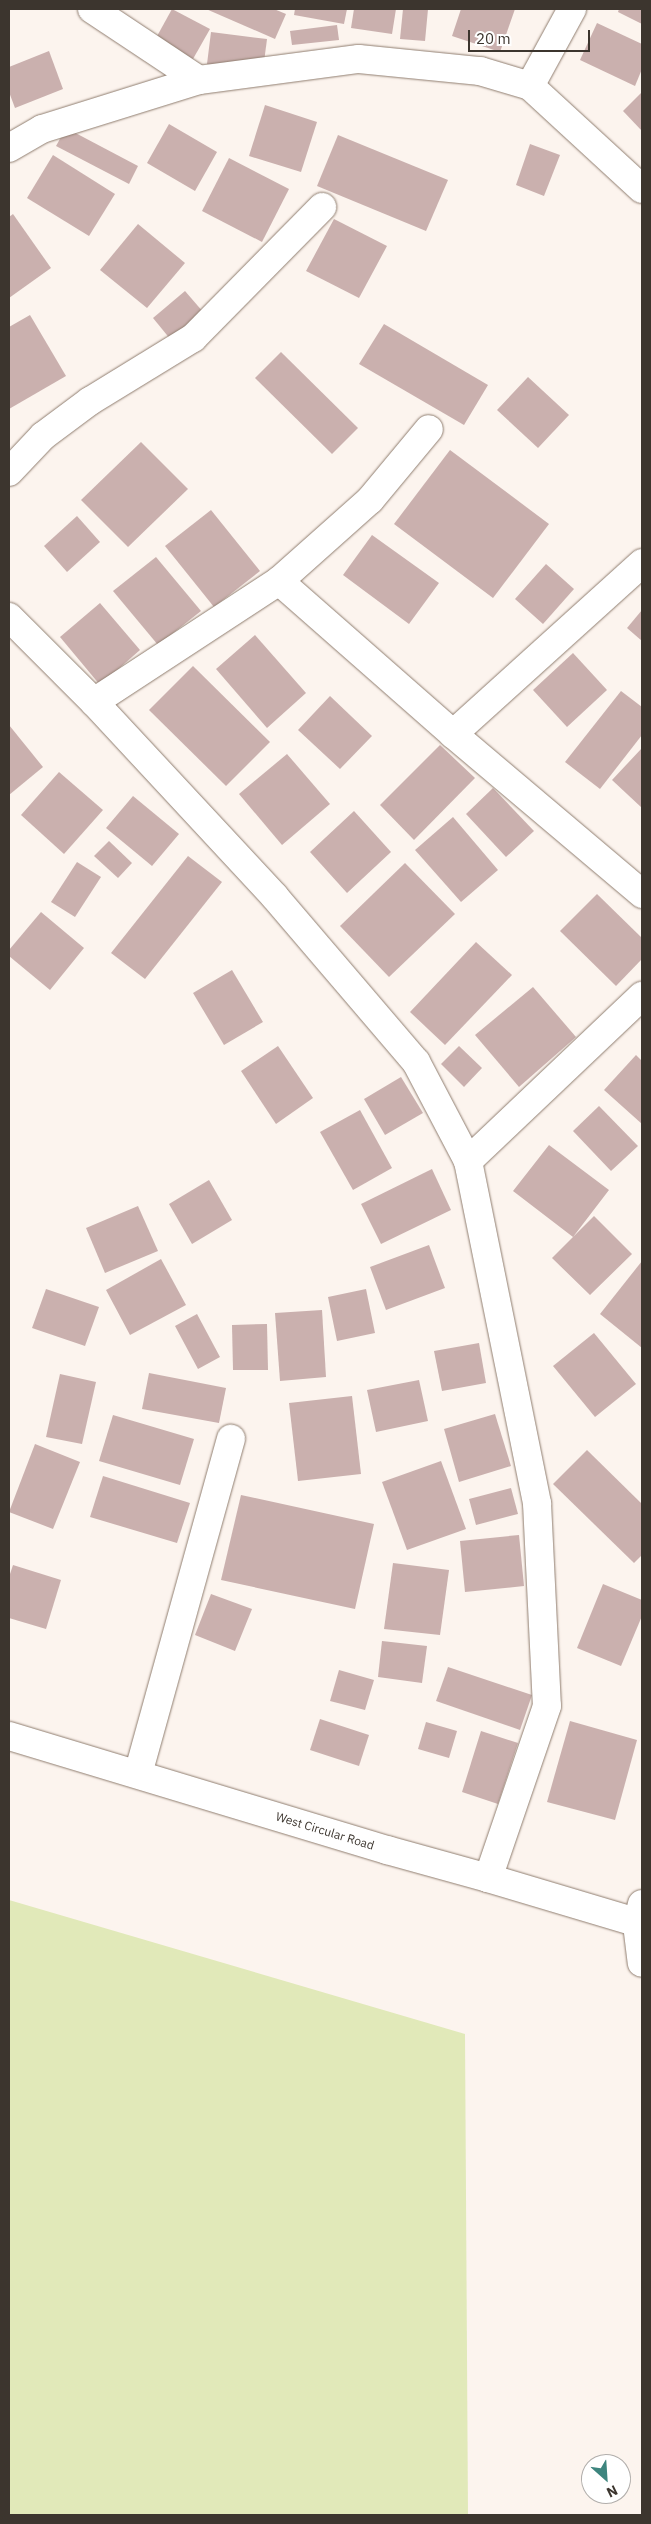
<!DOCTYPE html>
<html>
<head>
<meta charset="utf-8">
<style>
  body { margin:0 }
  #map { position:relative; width:651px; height:2524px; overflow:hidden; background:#fcf4ee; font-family:"IBM Plex Sans",sans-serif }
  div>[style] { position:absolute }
  .green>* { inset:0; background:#e1e9b9 }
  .building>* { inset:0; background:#cab0ae }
  .roads { filter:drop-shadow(0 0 1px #8f7d6f) drop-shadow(0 0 1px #8f7d6f) }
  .street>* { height:28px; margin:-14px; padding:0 14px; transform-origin:14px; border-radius:14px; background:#fff }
  .secondary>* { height:28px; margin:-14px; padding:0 14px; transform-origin:14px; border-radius:14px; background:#fff }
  span { translate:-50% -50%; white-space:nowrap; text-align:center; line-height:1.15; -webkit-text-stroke:5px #fff; paint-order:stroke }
  .street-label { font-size:12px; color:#3c352e }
  .frame { position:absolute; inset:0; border:10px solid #3c352e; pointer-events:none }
  .north { position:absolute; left:581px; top:2454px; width:50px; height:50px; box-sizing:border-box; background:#fff; border:1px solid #b1aeab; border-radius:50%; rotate:154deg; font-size:14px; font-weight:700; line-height:20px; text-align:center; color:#3c352e }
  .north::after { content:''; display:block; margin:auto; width:18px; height:22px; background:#3e857e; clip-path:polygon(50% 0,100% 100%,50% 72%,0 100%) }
  .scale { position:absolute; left:468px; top:30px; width:122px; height:22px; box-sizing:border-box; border:2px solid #3c352e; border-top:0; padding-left:6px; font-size:15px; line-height:18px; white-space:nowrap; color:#3c352e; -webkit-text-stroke:4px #fff; paint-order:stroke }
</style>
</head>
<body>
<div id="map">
  <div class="green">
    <div style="clip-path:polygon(9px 1900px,465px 2034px,468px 2515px,9px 2515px)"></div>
  </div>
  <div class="building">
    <div style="clip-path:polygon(172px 9px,210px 29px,193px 59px,156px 38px)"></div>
    <div style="clip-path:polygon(206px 9px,274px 9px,286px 14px,275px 39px)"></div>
    <div style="clip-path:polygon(295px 9px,347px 9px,344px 24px,294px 15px)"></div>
    <div style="clip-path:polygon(354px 9px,396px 9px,392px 34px,351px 28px)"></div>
    <div style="clip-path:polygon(403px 9px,428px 9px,425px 41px,400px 39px)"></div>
    <div style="clip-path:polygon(461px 9px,515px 9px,500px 52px,452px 36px)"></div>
    <div style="clip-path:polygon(619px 9px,642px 9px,642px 24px,618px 12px)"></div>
    <div style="clip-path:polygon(597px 23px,642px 44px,642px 69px,635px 86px,580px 60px)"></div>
    <div style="clip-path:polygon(337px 25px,339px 40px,292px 45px,290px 31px)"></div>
    <div style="clip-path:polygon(211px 32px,267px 39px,263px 70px,207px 64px)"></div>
    <div style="clip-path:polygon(49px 51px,63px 89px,15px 108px,9px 92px,9px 67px)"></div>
    <div style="clip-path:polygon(642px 92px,642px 131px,623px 111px)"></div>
    <div style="clip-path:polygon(265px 105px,317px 122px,301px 172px,249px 156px)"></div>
    <div style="clip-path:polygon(169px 124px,217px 152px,195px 191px,147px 163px)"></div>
    <div style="clip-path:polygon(66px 128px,138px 166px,129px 184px,56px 146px)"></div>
    <div style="clip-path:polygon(338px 135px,448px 180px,426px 231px,317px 186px)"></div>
    <div style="clip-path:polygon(530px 144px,560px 155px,544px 196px,516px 185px)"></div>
    <div style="clip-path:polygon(53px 155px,115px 194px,89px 236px,27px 198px)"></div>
    <div style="clip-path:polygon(229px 158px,289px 189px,262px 242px,202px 211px)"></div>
    <div style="clip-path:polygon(13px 214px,51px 268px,9px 298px,9px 217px)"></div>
    <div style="clip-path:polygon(334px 219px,387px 246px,359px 298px,306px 271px)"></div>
    <div style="clip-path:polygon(138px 224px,185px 263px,147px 308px,100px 270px)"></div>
    <div style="clip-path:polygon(185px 291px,204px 313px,171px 340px,153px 318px)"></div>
    <div style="clip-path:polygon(30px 315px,66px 376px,9px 409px,9px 327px)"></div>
    <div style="clip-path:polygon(384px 324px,488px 385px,464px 425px,359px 364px)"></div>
    <div style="clip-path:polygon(281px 352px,358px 428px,332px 454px,255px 378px)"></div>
    <div style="clip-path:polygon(528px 377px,569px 415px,538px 448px,497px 410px)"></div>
    <div style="clip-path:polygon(141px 442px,188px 489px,128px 547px,81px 500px)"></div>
    <div style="clip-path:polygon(450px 450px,549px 524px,493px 598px,394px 524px)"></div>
    <div style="clip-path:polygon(211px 510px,260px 571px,214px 607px,165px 546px)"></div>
    <div style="clip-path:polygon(77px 516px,100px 542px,67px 572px,44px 546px)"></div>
    <div style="clip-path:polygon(372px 535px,439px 583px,409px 624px,343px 575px)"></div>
    <div style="clip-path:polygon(156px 557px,201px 611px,158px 645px,113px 591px)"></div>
    <div style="clip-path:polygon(546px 564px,574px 589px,543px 624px,515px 599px)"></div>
    <div style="clip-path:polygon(100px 603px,140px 650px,100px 685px,60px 637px)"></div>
    <div style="clip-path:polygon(642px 610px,642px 641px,627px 628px)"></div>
    <div style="clip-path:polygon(255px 635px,306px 693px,267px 728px,216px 669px)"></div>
    <div style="clip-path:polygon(573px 653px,607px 690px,567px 727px,533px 690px)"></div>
    <div style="clip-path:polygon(193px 666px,270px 742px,226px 786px,149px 710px)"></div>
    <div style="clip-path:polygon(621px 691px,642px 707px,642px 735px,600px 789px,565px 762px)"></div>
    <div style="clip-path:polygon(330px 696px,372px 736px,340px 769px,298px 730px)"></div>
    <div style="clip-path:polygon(9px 725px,43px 767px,9px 795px)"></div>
    <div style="clip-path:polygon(440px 745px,475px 778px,414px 840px,380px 805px)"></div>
    <div style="clip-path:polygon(642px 748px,642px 808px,612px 780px)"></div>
    <div style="clip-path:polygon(287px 754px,330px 804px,282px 845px,239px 794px)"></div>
    <div style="clip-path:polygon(59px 772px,103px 810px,64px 854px,21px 815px)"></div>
    <div style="clip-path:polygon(493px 788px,534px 831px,506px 857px,466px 814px)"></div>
    <div style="clip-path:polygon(133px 796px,179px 834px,152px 866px,106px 828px)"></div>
    <div style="clip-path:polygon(354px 811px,391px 852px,347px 893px,310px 852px)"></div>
    <div style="clip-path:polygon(453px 817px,498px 870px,461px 902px,415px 850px)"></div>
    <div style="clip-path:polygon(109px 841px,132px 863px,118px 878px,94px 856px)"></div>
    <div style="clip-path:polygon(188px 856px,222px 882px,145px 979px,111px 953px)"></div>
    <div style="clip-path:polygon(77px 862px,101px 877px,75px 917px,51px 902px)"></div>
    <div style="clip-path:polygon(405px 863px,455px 914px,389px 977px,340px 926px)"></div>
    <div style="clip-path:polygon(597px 894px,642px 938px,642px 959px,616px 986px,560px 931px)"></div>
    <div style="clip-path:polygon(41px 912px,84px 948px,50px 990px,9px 956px,9px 950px)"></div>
    <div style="clip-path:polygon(476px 942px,512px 975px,445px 1045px,410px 1012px)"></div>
    <div style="clip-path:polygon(232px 970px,263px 1022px,224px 1045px,193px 993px)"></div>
    <div style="clip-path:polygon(533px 987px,576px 1037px,519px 1087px,475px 1035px)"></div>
    <div style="clip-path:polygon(278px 1046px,313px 1098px,276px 1124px,241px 1071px)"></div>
    <div style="clip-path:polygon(459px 1046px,482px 1068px,464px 1087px,441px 1064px)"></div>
    <div style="clip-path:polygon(636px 1055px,642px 1061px,642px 1124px,604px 1090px)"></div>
    <div style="clip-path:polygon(401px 1077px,423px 1113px,385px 1135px,364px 1099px)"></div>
    <div style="clip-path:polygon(599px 1106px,638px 1146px,611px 1171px,573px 1131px)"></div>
    <div style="clip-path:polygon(360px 1110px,392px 1168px,353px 1190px,320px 1132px)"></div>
    <div style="clip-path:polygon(549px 1145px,609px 1190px,573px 1237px,594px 1216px,632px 1254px,590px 1295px,552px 1258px,573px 1237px,513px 1191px)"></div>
    <div style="clip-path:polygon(432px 1169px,451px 1210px,381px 1244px,361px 1204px)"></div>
    <div style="clip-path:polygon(209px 1180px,232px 1220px,192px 1244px,169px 1204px)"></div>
    <div style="clip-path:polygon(138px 1206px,158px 1251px,105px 1273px,86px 1228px)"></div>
    <div style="clip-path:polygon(429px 1245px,445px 1288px,386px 1310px,370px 1267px)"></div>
    <div style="clip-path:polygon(161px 1259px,186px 1305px,130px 1335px,106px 1290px)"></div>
    <div style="clip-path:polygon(642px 1261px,642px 1348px,600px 1314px)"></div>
    <div style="clip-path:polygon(46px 1289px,99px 1307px,85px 1346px,32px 1328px)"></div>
    <div style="clip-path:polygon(366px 1289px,375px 1333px,337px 1341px,328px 1297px)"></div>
    <div style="clip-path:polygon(322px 1310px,326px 1377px,280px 1381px,275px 1313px)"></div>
    <div style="clip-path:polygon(197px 1314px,220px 1357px,198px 1369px,175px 1326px)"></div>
    <div style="clip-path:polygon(267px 1324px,268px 1370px,233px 1370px,232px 1325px)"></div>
    <div style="clip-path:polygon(594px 1333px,636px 1384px,595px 1417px,553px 1366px)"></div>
    <div style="clip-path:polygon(479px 1343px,486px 1383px,442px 1391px,434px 1351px)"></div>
    <div style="clip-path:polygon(149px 1373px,226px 1388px,219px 1423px,142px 1409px)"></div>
    <div style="clip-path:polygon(60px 1374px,96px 1382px,82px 1444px,46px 1437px)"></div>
    <div style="clip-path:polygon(419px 1380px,428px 1421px,376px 1432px,367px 1390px)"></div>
    <div style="clip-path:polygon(352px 1396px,361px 1474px,298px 1481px,289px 1403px)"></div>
    <div style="clip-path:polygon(495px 1414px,511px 1466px,459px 1482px,444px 1429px)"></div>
    <div style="clip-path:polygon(113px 1415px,194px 1439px,180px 1485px,99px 1461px)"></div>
    <div style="clip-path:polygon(35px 1444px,80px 1462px,53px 1529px,9px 1512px)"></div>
    <div style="clip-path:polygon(587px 1450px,642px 1504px,642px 1555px,634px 1563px,553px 1484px)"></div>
    <div style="clip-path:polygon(441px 1461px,466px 1529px,407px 1550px,382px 1482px)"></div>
    <div style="clip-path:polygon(103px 1476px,190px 1503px,177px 1543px,90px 1517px)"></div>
    <div style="clip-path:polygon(511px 1488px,518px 1514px,476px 1525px,469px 1499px)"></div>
    <div style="clip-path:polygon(241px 1495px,374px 1524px,355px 1609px,221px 1580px)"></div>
    <div style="clip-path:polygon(519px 1535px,524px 1586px,465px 1592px,460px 1541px)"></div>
    <div style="clip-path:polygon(393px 1563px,449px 1570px,440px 1635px,384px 1629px)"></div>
    <div style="clip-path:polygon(13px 1565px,61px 1580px,46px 1629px,9px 1618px,9px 1577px)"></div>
    <div style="clip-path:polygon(603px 1584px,642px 1600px,642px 1616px,621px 1666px,577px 1648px)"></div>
    <div style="clip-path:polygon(211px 1594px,252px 1609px,235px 1651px,195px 1635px)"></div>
    <div style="clip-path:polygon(382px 1641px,427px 1646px,422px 1683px,378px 1677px)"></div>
    <div style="clip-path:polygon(448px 1667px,532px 1695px,520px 1730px,436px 1701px)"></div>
    <div style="clip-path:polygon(339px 1670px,374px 1680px,365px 1710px,330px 1701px)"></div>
    <div style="clip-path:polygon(320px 1719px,369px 1735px,359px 1766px,310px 1750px)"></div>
    <div style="clip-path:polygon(570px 1721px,637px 1740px,615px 1820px,547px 1802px)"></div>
    <div style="clip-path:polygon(426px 1722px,457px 1731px,449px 1758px,418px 1749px)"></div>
    <div style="clip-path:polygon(481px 1731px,518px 1743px,498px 1804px,462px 1792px)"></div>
  </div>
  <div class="roads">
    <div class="street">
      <div style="left:92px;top:9px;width:128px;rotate:33.6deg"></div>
      <div style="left:530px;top:86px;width:88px;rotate:-61.4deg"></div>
      <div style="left:9px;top:148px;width:38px;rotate:-30deg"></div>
      <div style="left:42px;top:129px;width:164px;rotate:-17.3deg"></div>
      <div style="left:199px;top:80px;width:161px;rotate:-7.5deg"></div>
      <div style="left:359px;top:59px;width:122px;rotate:5.7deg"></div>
      <div style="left:480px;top:71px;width:52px;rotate:16.7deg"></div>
      <div style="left:530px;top:86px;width:152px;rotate:42.6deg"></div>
      <div style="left:9px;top:472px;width:50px;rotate:-46.6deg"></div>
      <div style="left:43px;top:436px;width:59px;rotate:-36.7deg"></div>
      <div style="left:90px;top:401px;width:121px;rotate:-31.5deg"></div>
      <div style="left:193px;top:338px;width:184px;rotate:-45.4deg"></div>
      <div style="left:279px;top:581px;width:232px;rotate:41.3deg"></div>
      <div style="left:453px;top:734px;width:248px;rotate:40.2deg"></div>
      <div style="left:9px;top:617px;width:120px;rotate:45deg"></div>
      <div style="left:94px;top:702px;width:266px;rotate:47.1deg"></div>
      <div style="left:275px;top:897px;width:217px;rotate:49.5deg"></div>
      <div style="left:416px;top:1062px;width:112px;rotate:62.3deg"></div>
      <div style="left:468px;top:1161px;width:349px;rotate:78.6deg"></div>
      <div style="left:537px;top:1503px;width:203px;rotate:87.2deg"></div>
      <div style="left:547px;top:1706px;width:182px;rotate:108.9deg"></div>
      <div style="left:94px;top:702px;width:221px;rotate:-33.2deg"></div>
      <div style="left:279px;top:581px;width:122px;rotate:-41.7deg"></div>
      <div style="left:370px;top:500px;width:92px;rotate:-50.3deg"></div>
      <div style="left:453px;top:734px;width:255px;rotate:-42.1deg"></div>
      <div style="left:468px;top:1161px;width:240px;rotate:-43.5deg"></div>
      <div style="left:138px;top:1774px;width:348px;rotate:-74.5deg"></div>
      <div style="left:642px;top:1904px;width:21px;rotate:104deg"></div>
      <div style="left:637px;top:1924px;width:39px;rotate:83deg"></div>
    </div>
    <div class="secondary">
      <div style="left:9px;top:1736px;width:395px;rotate:16.8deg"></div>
      <div style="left:387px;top:1850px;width:105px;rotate:15.5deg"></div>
      <div style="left:488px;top:1878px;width:161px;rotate:16.6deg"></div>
    </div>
  </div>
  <div class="street-label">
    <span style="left:325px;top:1831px;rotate:17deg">West Circular Road</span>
  </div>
  <div class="frame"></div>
  <div class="north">N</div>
  <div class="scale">20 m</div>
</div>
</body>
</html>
